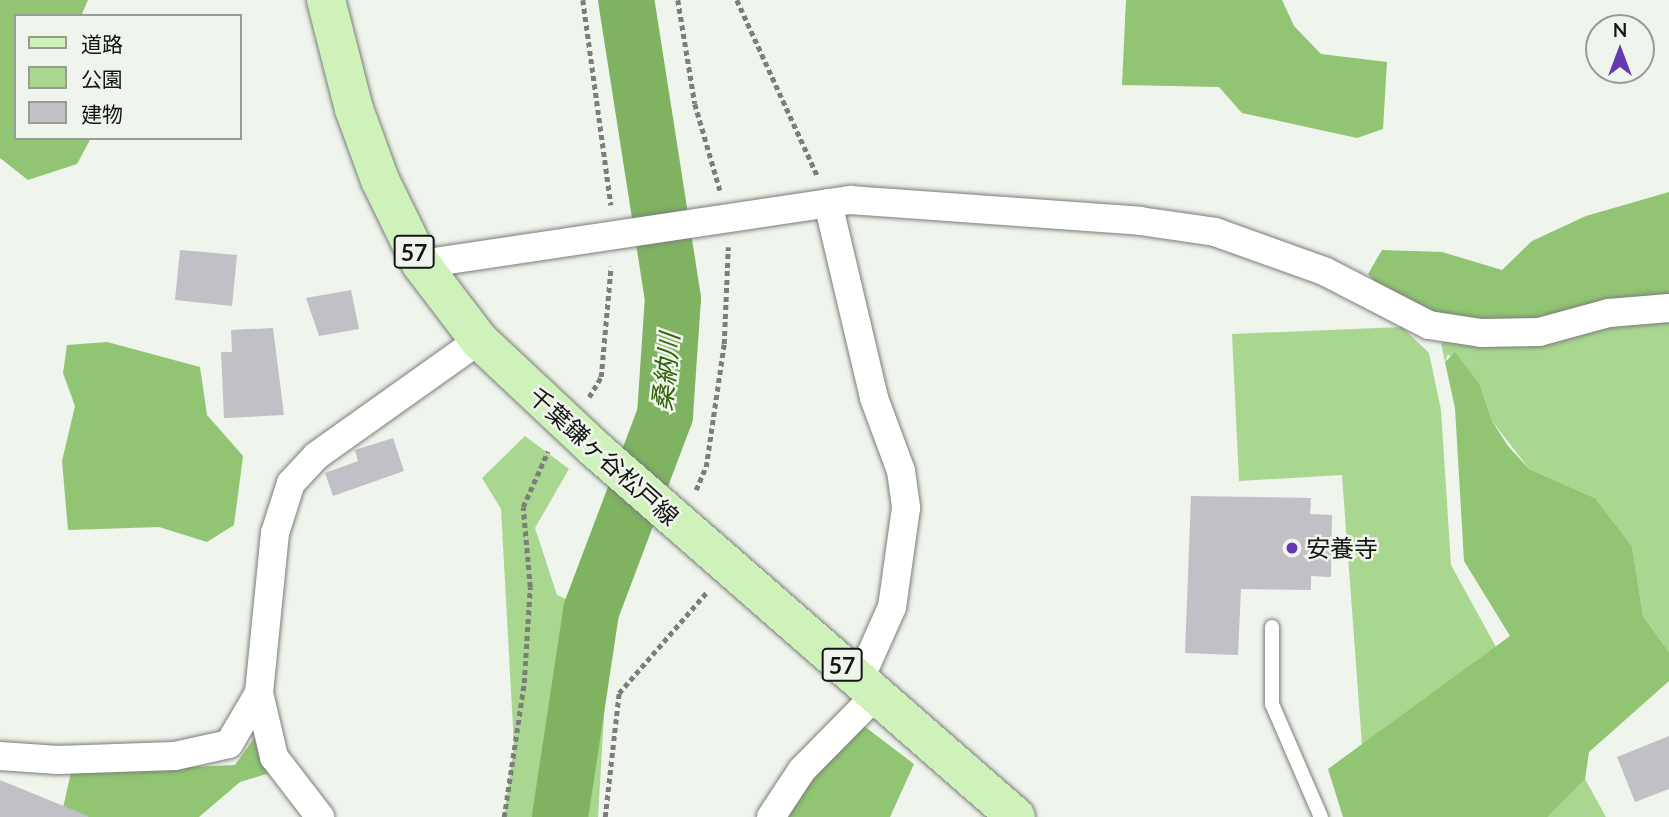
<!DOCTYPE html>
<html>
<head>
<meta charset="utf-8">
<style>
  body { margin:0 }
  #map { position:relative; width:1669px; height:817px; overflow:hidden; background:#eff4ed; font-family:Lato,"Noto Sans JP",sans-serif }
  div>[style] { position:absolute }
  .green>* { inset:0; background:#a9d78f }
  .forest>* { inset:0; background:#91c573 }
  .river>* { height:56px; margin:-28px; padding:0 28px; transform-origin:28px; border-radius:28px; background:#7fb261 }
  .building>* { inset:0; background:#c1c0c6 }
  .path>* { height:4.5px; margin-top:-2.25px; transform-origin:0; background:repeating-linear-gradient(90deg,#7b7e79 0 5px,transparent 0 8.5px) }
  .roads { filter:drop-shadow(0 0 2px #7a7e78) drop-shadow(0 0 2px #7a7e78) }
  .service>* { height:14px; margin:-7px; padding:0 7px; transform-origin:7px; border-radius:7px; background:#fff }
  .minor>* { height:28px; margin:-14px; padding:0 14px; transform-origin:14px; border-radius:14px; background:#fff }
  .primary>* { height:38px; margin:-19px; padding:0 19px; transform-origin:19px; border-radius:19px; background:#cff2ba }
  .dots>* { width:19px; height:19px; translate:-50% -50%; box-sizing:border-box; border:4px solid #eff4ed; border-radius:50% }
  span { translate:-50% -50%; white-space:nowrap; text-align:center; line-height:1.15; -webkit-text-stroke:5px #eff4ed; paint-order:stroke }
  .shield-label span { padding:2px 5px; background:#eff4ed; border:2px solid; border-radius:5px; -webkit-text-stroke-width:0 }
  .shield-label { font-size:23px; color:#151614; font-weight:700 }
  .street-label { font-size:24px; color:#151614 }
  .poi-label { font-size:24px; color:#151614 }
  .left { translate:0 -50%; text-align:left }
  .water-label { font-size:26px; color:#336209; font-style:italic }
  .legend { position:absolute; left:14px; top:14px; width:228px; height:126px; box-sizing:border-box; background:#eff4ed; border:2px solid #989b96; margin:0; padding:9px 12px; list-style:none; font-size:21px; color:#151614 }
  .legend li { display:flex; align-items:center; gap:14px; height:35px }
  .legend b { width:35px; border:2px solid #989b96 }
  .north { position:absolute; left:1585px; top:14px; width:70px; height:70px; box-sizing:border-box; background:#eff4ed; border:2px solid #989b96; border-radius:50%; rotate:0deg; font-size:19px; font-weight:700; line-height:28px; text-align:center; color:#151614 }
  .north::after { content:''; display:block; margin:auto; width:24px; height:32px; background:#6639b1; clip-path:polygon(50% 0,100% 100%,50% 72%,0 100%) }
</style>
</head>
<body>
<div id="map">
  <div class="green">
    <div style="clip-path:polygon(1669px 312px,1669px 652px,1643px 616px,1632px 546px,1595px 498px,1529px 469px,1492px 421px,1480px 385px,1448px 354px,1445px 362px,1441px 343px)"></div>
    <div style="clip-path:polygon(1402px 327px,1429px 353px,1441px 410px,1451px 565px,1496px 647px,1362px 745px,1342px 475px,1239px 481px,1232px 334px)"></div>
    <div style="clip-path:polygon(525px 436px,569px 469px,535px 528px,557px 595px,591px 611px,609px 633px,598px 817px,504px 817px,514px 746px,501px 509px,482px 478px)"></div>
    <div style="clip-path:polygon(1585px 779px,1606px 817px,1548px 817px)"></div>
  </div>
  <div class="forest">
    <div style="clip-path:polygon(0 0,88px 0,81px 16px,16px 16px,16px 138px,91px 138px,77px 164px,28px 180px,0 158px)"></div>
    <div style="clip-path:polygon(1126px 0,1282px 0,1294px 26px,1321px 54px,1387px 62px,1383px 129px,1357px 138px,1242px 113px,1219px 87px,1122px 85px)"></div>
    <div style="clip-path:polygon(1669px 192px,1669px 301px,1538px 323px,1437px 321px,1385px 293px,1368px 274px,1382px 250px,1442px 252px,1502px 270px,1532px 241px,1586px 216px)"></div>
    <div style="clip-path:polygon(107px 342px,200px 367px,207px 415px,243px 456px,234px 525px,207px 542px,159px 527px,68px 530px,62px 461px,75px 406px,63px 373px,67px 345px)"></div>
    <div style="clip-path:polygon(1455px 352px,1480px 385px,1492px 421px,1508px 446px,1529px 469px,1595px 498px,1632px 546px,1643px 616px,1669px 652px,1669px 681px,1589px 752px,1585px 779px,1548px 817px,1343px 817px,1328px 769px,1510px 636px,1464px 561px,1455px 408px,1445px 362px)"></div>
    <div style="clip-path:polygon(864px 726px,914px 764px,890px 817px,780px 817px,808px 773px)"></div>
    <div style="clip-path:polygon(257px 734px,270px 773px,240px 782px,199px 817px,61px 817px,71px 772px,235px 765px)"></div>
  </div>
  <div class="river">
    <div style="left:560px;top:817px;width:208px;rotate:-81.4deg"></div>
    <div style="left:591px;top:611px;width:210px;rotate:-69.3deg"></div>
    <div style="left:665px;top:415px;width:116px;rotate:-86.1deg"></div>
    <div style="left:673px;top:299px;width:303px;rotate:-98.9deg"></div>
  </div>
  <div class="building">
    <div style="clip-path:polygon(180px 250px,237px 255px,232px 306px,175px 300px)"></div>
    <div style="clip-path:polygon(351px 290px,359px 329px,319px 336px,306px 298px)"></div>
    <div style="clip-path:polygon(273px 328px,284px 415px,224px 418px,221px 352px,232px 352px,231px 330px)"></div>
    <div style="clip-path:polygon(393px 438px,404px 471px,333px 496px,325px 473px,358px 461px,355px 450px)"></div>
    <div style="clip-path:polygon(1191px 496px,1311px 498px,1310px 514px,1332px 515px,1331px 577px,1311px 576px,1311px 590px,1241px 589px,1238px 655px,1185px 653px)"></div>
    <div style="clip-path:polygon(1669px 736px,1669px 789px,1635px 802px,1617px 757px)"></div>
    <div style="clip-path:polygon(0 780px,88px 816px,88px 817px,0 817px)"></div>
  </div>
  <div class="path">
    <div style="left:583px;top:0;width:207px;rotate:82.2deg"></div>
    <div style="left:678px;top:0;width:105px;rotate:80.7deg"></div>
    <div style="left:695px;top:104px;width:90px;rotate:73.8deg"></div>
    <div style="left:737px;top:0;width:195px;rotate:65.4deg"></div>
    <div style="left:589px;top:397px;width:23px;rotate:-59deg"></div>
    <div style="left:601px;top:377px;width:111px;rotate:-84.9deg"></div>
    <div style="left:696px;top:490px;width:25px;rotate:-67deg"></div>
    <div style="left:706px;top:467px;width:124px;rotate:-81.7deg"></div>
    <div style="left:724px;top:344px;width:97px;rotate:-87.6deg"></div>
    <div style="left:504px;top:817px;width:135px;rotate:-81.5deg"></div>
    <div style="left:524px;top:683px;width:96px;rotate:-86.4deg"></div>
    <div style="left:530px;top:587px;width:80px;rotate:-95deg"></div>
    <div style="left:523px;top:507px;width:61px;rotate:-65.9deg"></div>
    <div style="left:605px;top:817px;width:125px;rotate:-83.6deg"></div>
    <div style="left:619px;top:693px;width:133px;rotate:-49deg"></div>
  </div>
  <div class="roads">
    <div class="service">
      <div style="left:1272px;top:627px;width:77px;rotate:90deg"></div>
      <div style="left:1272px;top:704px;width:123px;rotate:66.6deg"></div>
    </div>
    <div class="minor">
      <div style="left:828px;top:203px;width:200px;rotate:76.7deg"></div>
      <div style="left:874px;top:398px;width:78px;rotate:69.7deg"></div>
      <div style="left:901px;top:471px;width:37px;rotate:82deg"></div>
      <div style="left:906px;top:508px;width:100px;rotate:98deg"></div>
      <div style="left:892px;top:607px;width:81px;rotate:114deg"></div>
      <div style="left:421px;top:264px;width:434px;rotate:-8.5deg"></div>
      <div style="left:850px;top:200px;width:291px;rotate:4.1deg"></div>
      <div style="left:1140px;top:221px;width:76px;rotate:8.3deg"></div>
      <div style="left:1215px;top:232px;width:116px;rotate:19.7deg"></div>
      <div style="left:1324px;top:271px;width:118px;rotate:27.2deg"></div>
      <div style="left:1429px;top:325px;width:53px;rotate:8.7deg"></div>
      <div style="left:1481px;top:333px;width:58px;rotate:-1deg"></div>
      <div style="left:1539px;top:332px;width:73px;rotate:-15.2deg"></div>
      <div style="left:1609px;top:313px;width:60px;rotate:-4.8deg"></div>
      <div style="left:259px;top:693px;width:66px;rotate:76.8deg"></div>
      <div style="left:274px;top:757px;width:76px;rotate:52.5deg"></div>
      <div style="left:0;top:756px;width:58px;rotate:3.9deg"></div>
      <div style="left:58px;top:760px;width:117px;rotate:-2deg"></div>
      <div style="left:175px;top:756px;width:55px;rotate:-12.5deg"></div>
      <div style="left:229px;top:744px;width:59px;rotate:-59.5deg"></div>
      <div style="left:259px;top:693px;width:161px;rotate:-84.3deg"></div>
      <div style="left:275px;top:533px;width:52px;rotate:-72.3deg"></div>
      <div style="left:291px;top:483px;width:37px;rotate:-47deg"></div>
      <div style="left:316px;top:456px;width:200px;rotate:-35.4deg"></div>
      <div style="left:771px;top:817px;width:56px;rotate:-56.6deg"></div>
      <div style="left:802px;top:770px;width:105px;rotate:-45.4deg"></div>
    </div>
    <div class="primary">
      <div style="left:326px;top:0;width:113px;rotate:75.6deg"></div>
      <div style="left:354px;top:109px;width:76px;rotate:69.9deg"></div>
      <div style="left:380px;top:180px;width:93px;rotate:64deg"></div>
      <div style="left:421px;top:264px;width:96px;rotate:52.7deg"></div>
      <div style="left:479px;top:340px;width:159px;rotate:43.2deg"></div>
      <div style="left:595px;top:449px;width:559px;rotate:41.16deg"></div>
    </div>
  </div>
  <div class="dots">
    <div style="left:1292px;top:548px;background:#6639b1"></div>
  </div>
  <div class="shield-label">
    <span style="left:414px;top:252px">57</span>
    <span style="left:842px;top:665px">57</span>
  </div>
  <div class="street-label">
    <span style="left:604px;top:456px;rotate:42deg">千葉鎌ヶ谷松戸線</span>
  </div>
  <div class="poi-label">
    <span class="left" style="left:1306px;top:548px">安養寺</span>
  </div>
  <div class="water-label">
    <span style="left:666px;top:372px;rotate:-84deg">桑納川</span>
  </div>
  <ul class="legend">
  <li><b style="height:9px;background:#cff2ba"></b>道路</li>
  <li><b style="height:19px;background:#a9d78f"></b>公園</li>
  <li><b style="height:19px;background:#c1c0c6"></b>建物</li>
  </ul>
  <div class="north">N</div>
</div>
</body>
</html>
